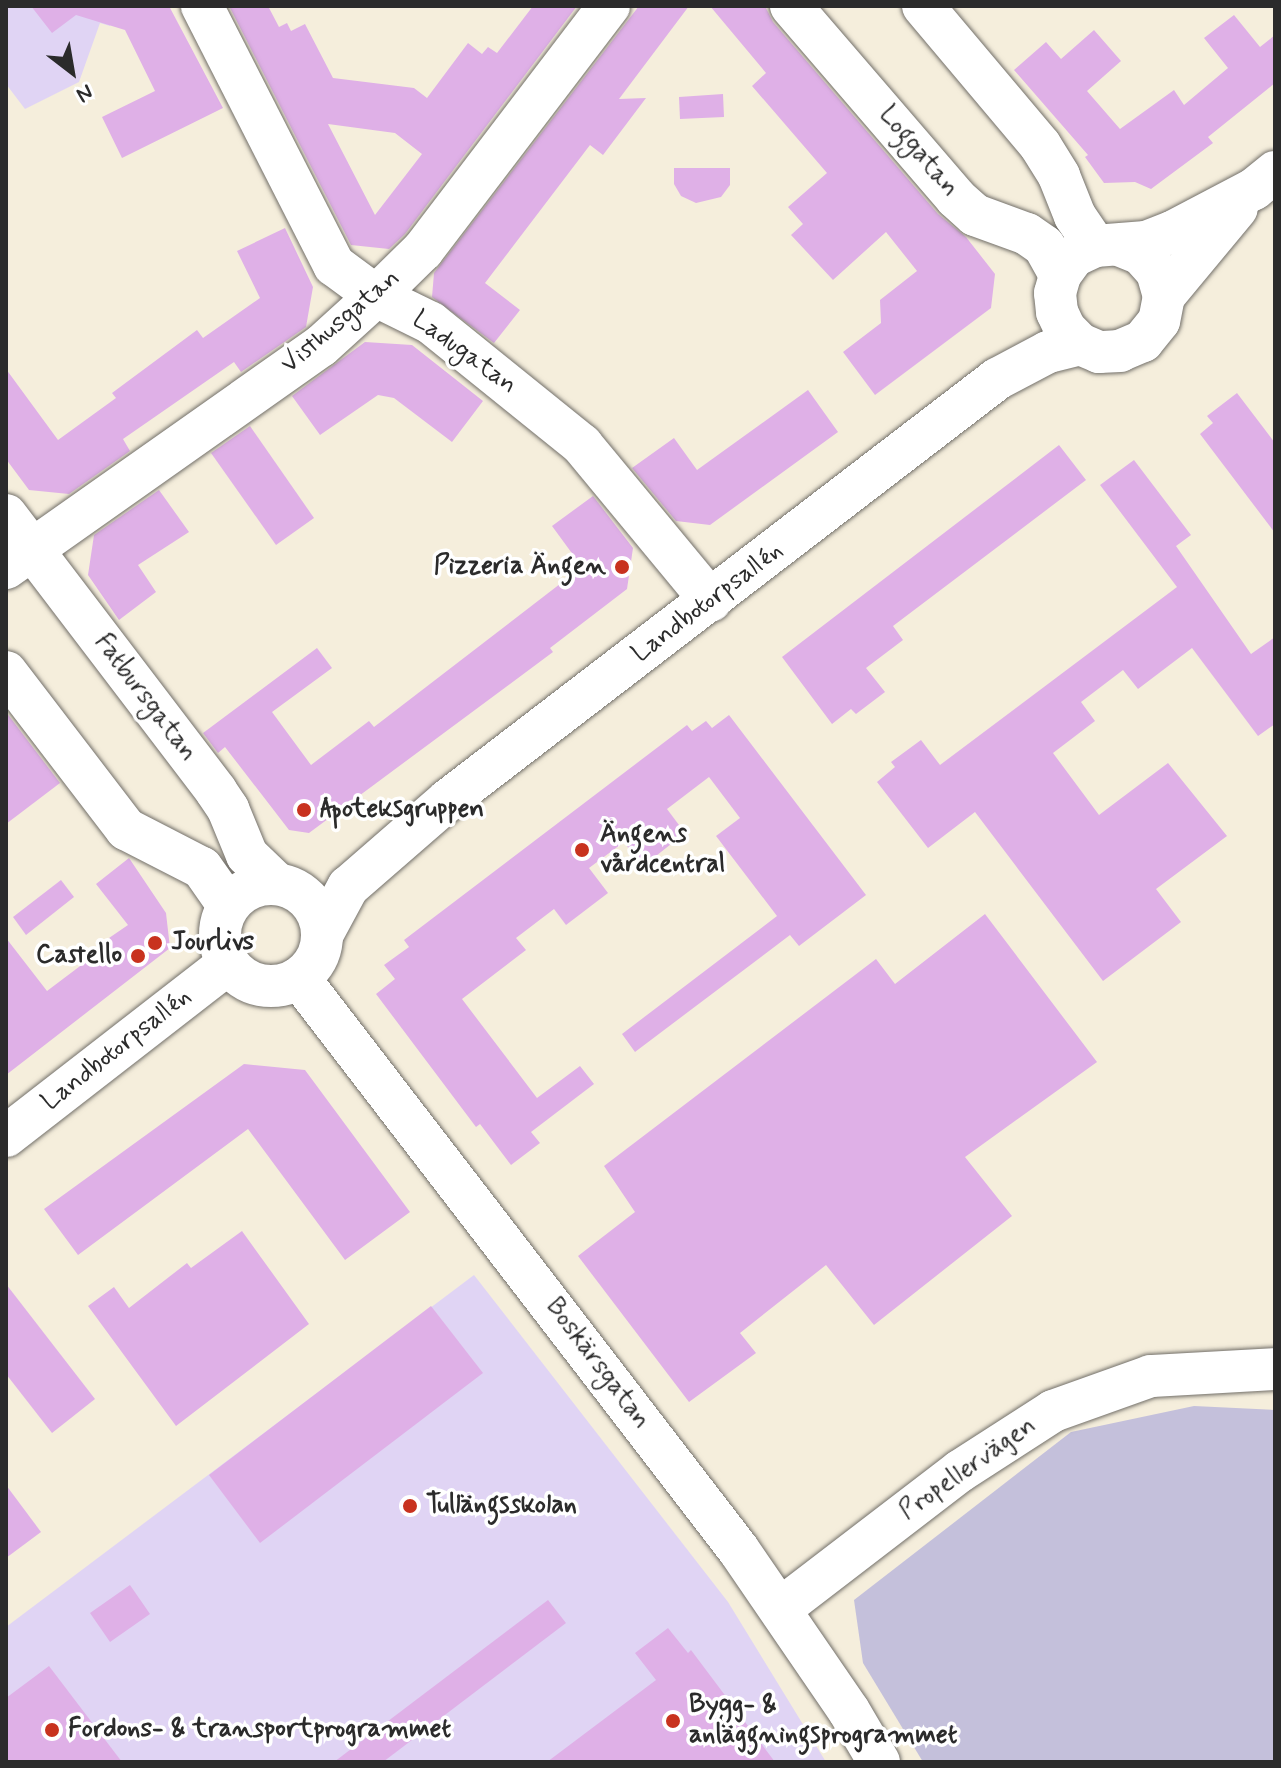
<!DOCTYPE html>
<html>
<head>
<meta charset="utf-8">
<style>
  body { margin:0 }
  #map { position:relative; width:1281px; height:1768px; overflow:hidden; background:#f5eedc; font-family:Mynerve,sans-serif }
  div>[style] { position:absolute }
  .built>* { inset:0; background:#e0d4f4 }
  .industrial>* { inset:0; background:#c4c0db }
  .building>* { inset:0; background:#dfb0e7 }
  .roads { filter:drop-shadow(0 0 2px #726f69) drop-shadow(0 0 2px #726f69) }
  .minor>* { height:42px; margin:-21px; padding:0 21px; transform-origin:21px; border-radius:21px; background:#fff }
  .minor>.ring { margin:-21px; padding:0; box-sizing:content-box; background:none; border:42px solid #fff; border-radius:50% }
  .dots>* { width:22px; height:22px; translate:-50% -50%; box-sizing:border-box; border:4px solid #fff; border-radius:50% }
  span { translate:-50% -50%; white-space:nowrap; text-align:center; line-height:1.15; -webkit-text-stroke:7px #fff; paint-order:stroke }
  .street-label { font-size:26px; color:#2b2b2b }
  .poi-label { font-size:26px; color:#2b2b2b; font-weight:700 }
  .right { translate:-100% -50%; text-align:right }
  .left { translate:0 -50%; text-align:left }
  .frame { position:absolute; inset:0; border:8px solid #2b2b2b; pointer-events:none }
  .north { position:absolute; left:32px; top:32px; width:80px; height:80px; -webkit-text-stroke:6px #fff; paint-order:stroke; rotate:149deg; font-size:22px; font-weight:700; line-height:32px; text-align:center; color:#2b2b2b }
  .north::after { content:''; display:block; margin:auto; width:28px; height:36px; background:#2b2b2b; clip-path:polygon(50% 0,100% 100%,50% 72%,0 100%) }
</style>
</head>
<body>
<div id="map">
  <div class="built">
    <div style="clip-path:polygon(6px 6px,125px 6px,114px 16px,110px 26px,100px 23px,79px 82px,25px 109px,6px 84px)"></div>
    <div style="clip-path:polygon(474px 1275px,728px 1602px,826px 1762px,6px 1762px,6px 1627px)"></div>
  </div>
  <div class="industrial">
    <div style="clip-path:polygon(1194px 1406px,1275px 1410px,1275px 1762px,923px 1762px,863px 1663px,854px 1600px,1071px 1432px)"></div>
  </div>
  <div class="building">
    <div style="clip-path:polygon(31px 6px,169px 6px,223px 108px,122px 158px,102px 117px,155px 91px,125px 30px,76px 15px,52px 33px)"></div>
    <div style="clip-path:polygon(evenodd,229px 6px,268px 6px,279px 27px,287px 23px,291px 31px,305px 24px,333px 78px,414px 88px,427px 98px,468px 43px,482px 54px,488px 47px,497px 53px,533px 6px,577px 6px,405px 234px,389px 249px,351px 245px,229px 6px,328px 124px,395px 133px,422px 154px,375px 215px,328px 124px)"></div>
    <div style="clip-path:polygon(639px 6px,689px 6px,619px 99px,646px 98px,603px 155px,590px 145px,485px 283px,520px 310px,494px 343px,432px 297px,434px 273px)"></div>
    <div style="clip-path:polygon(710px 6px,765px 6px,773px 22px,938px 214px,966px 237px,995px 274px,991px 308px,875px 395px,843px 352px,881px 323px,880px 300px,917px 271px,886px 232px,833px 280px,791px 235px,803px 224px,788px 207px,827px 173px,752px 86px,766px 73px)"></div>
    <div style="clip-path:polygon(1234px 15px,1260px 47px,1275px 35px,1275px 83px,1208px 137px,1213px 143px,1151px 189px,1135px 182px,1104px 183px,1085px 157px,1088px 155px,1014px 70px,1046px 42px,1061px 59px,1094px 30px,1121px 61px,1087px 91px,1120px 129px,1174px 90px,1184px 105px,1228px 68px,1204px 38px)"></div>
    <div style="clip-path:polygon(723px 94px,724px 117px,680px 119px,679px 97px)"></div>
    <div style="clip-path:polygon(674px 168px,730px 168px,730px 185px,721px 197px,696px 203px,681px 196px,674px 184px)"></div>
    <div style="clip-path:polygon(285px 228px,313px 287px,306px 327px,241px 372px,234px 362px,123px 439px,130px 451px,69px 494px,29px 490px,6px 459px,6px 369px,58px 440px,116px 398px,112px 393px,197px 330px,203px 338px,260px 298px,237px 251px)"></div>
    <div style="clip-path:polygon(365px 342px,412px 345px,483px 401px,452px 442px,394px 398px,378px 395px,320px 435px,292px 396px)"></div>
    <div style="clip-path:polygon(808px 390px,838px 432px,710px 525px,676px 521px,632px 468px,674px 438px,697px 470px)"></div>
    <div style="clip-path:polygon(1237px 393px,1275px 443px,1275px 533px,1200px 434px,1213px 423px,1207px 416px)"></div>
    <div style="clip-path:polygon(250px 426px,314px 518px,276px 545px,211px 453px)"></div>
    <div style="clip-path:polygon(1059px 445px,1086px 480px,893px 626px,903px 640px,866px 668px,885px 692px,856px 714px,851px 709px,832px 724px,782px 657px)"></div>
    <div style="clip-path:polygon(1134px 460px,1191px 535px,1176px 546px,1251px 654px,1275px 637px,1275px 724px,1258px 736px,1192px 648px,1138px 689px,1123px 670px,1081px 702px,1095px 721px,1053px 753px,1099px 815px,1168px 763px,1227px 836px,1156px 889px,1181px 922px,1103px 981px,975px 812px,928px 848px,877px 782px,895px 767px,891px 762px,921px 740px,940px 765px,1177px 587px,1100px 485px)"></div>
    <div style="clip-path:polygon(159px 490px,189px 532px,138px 565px,156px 592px,119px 620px,88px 575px,94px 535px)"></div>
    <div style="clip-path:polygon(593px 496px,633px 548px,627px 589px,550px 648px,553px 652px,309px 833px,289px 830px,225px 747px,218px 753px,203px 733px,317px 648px,332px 668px,272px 712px,311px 765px,369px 721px,374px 727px,582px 567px,552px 526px)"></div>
    <div style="clip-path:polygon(6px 712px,60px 783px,6px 824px)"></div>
    <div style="clip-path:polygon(729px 715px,866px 895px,799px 946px,790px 935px,635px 1052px,622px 1034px,777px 916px,716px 836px,740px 818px,709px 777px,667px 809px,685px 833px,642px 867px,624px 842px,589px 868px,608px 893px,566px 925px,554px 909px,516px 938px,526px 950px,462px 999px,537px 1098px,580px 1066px,594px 1084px,531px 1132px,540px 1143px,511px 1165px,480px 1124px,476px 1127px,376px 994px,395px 979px,384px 965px,409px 947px,404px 940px,687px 725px,692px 731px,706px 721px,712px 728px)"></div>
    <div style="clip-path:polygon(129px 858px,166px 913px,170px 948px,6px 1075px,6px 938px,47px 991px,112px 942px,109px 938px,128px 925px,96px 884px)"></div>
    <div style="clip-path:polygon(61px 880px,74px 897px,26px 935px,13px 917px)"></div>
    <div style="clip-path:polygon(985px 914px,1097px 1062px,965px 1157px,1012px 1216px,874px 1325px,826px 1265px,740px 1333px,756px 1353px,689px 1402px,578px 1256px,635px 1212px,604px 1166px,876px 959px,895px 984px)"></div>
    <div style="clip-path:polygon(244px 1064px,305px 1070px,410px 1212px,345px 1260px,248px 1129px,78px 1255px,44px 1209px)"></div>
    <div style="clip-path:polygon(242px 1231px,309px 1324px,176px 1426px,88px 1306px,114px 1287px,129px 1308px,187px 1263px,191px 1268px)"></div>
    <div style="clip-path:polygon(6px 1284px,95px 1399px,52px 1433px,6px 1374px)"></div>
    <div style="clip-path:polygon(431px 1306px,483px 1373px,260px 1543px,209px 1475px)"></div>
    <div style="clip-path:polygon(6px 1485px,41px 1532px,6px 1558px)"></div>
    <div style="clip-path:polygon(130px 1585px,150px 1614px,110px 1642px,90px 1613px)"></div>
    <div style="clip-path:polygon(548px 1600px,566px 1623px,383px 1762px,334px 1762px)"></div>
    <div style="clip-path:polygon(668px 1628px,688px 1653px,691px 1650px,775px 1762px,547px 1762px,656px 1680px,635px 1653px)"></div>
    <div style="clip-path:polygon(49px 1666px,122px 1762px,6px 1762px,6px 1698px)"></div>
  </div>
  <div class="roads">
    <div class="minor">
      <div style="left:202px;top:6px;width:291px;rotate:63deg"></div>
      <div style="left:334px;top:265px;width:52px;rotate:36.4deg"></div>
      <div style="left:376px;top:296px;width:61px;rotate:26.1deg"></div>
      <div style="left:431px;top:323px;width:194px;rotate:38.9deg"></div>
      <div style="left:582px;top:445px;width:202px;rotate:50.4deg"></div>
      <div style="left:791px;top:6px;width:253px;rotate:49.3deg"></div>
      <div style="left:956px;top:198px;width:25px;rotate:42deg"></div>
      <div style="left:975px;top:215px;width:55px;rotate:20.1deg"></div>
      <div style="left:1027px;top:234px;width:21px;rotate:35deg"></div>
      <div style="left:1044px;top:246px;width:33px;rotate:61deg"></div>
      <div style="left:923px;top:6px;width:182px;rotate:49.9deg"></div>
      <div style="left:1040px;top:145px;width:36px;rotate:58deg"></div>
      <div style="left:1059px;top:176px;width:43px;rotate:68.2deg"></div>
      <div style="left:1075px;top:216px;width:36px;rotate:56deg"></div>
      <div style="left:1119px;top:245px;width:24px;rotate:22deg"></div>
      <div style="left:1141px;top:254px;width:24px;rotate:48deg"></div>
      <div style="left:1157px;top:272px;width:25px;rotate:74deg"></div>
      <div style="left:1164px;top:296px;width:25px;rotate:101deg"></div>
      <div style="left:1159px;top:321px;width:26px;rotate:129deg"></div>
      <div style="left:1143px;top:341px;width:25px;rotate:157deg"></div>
      <div style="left:1120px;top:351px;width:21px;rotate:177deg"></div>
      <div style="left:1099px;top:352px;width:21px;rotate:-157deg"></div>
      <div style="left:1080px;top:344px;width:21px;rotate:-135deg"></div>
      <div style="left:1065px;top:329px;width:19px;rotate:-115deg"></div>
      <div style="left:1057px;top:312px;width:19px;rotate:-96deg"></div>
      <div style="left:1055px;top:293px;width:19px;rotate:-74deg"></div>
      <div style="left:1060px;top:275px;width:24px;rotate:-54deg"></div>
      <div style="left:1074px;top:256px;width:23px;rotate:-25deg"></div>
      <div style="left:1095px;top:246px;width:51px;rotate:-4.5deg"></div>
      <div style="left:1146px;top:242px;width:28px;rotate:-21deg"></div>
      <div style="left:1172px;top:232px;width:93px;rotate:-27.7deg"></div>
      <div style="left:1254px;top:189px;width:27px;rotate:-39deg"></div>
      <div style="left:1164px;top:296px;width:114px;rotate:-50.3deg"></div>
      <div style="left:6px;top:515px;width:347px;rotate:52.7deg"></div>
      <div style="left:216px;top:791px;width:22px;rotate:56deg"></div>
      <div style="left:228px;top:809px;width:50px;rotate:67.6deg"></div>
      <div style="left:247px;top:855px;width:42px;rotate:44deg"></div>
      <div style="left:6px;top:568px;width:385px;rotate:-35.2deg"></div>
      <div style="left:321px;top:346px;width:74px;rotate:-42.3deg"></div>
      <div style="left:376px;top:296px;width:66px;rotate:-44.4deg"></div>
      <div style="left:423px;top:250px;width:307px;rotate:-52.7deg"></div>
      <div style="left:6px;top:672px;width:198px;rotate:52.6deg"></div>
      <div style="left:126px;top:829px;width:85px;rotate:27.2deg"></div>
      <div style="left:202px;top:868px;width:45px;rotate:54.9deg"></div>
      <div class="ring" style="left:220px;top:884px;width:60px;height:60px"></div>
      <div style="left:322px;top:935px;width:55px;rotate:-61.6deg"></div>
      <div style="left:348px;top:887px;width:133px;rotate:-41deg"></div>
      <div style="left:448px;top:800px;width:692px;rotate:-37.48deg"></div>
      <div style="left:997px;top:379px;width:58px;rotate:-27.9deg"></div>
      <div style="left:1048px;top:352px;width:33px;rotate:-14deg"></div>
      <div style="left:299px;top:978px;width:720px;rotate:52.45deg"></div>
      <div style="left:738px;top:1549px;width:196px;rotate:55.6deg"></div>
      <div style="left:849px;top:1711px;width:59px;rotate:59.5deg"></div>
      <div style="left:6px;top:1136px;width:281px;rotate:-37.8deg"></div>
      <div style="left:780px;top:1609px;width:227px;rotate:-37.5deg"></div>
      <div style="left:960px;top:1471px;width:111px;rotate:-32.8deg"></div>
      <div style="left:1053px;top:1411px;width:104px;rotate:-19.7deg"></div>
      <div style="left:1151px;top:1376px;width:124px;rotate:-3.2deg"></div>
    </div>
  </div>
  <div class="dots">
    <div style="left:622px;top:567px;background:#c8321e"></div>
    <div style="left:304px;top:810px;background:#c8321e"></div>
    <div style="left:582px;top:850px;background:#c8321e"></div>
    <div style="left:155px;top:943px;background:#c8321e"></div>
    <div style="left:138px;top:956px;background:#c8321e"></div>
    <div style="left:410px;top:1506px;background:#c8321e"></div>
    <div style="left:673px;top:1721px;background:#c8321e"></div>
    <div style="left:52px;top:1730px;background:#c8321e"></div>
  </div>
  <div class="street-label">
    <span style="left:918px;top:152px;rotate:50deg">Loggatan</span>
    <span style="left:341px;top:322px;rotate:-40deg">Visthusgatan</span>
    <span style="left:464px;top:353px;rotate:36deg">Ladugatan</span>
    <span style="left:708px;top:603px;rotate:-37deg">Landbotorpsallén</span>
    <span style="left:145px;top:698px;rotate:53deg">Fatbursgatan</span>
    <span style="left:117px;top:1050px;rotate:-38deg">Landbotorpsallén</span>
    <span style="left:597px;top:1364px;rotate:53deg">Boskärsgatan</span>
    <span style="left:968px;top:1469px;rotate:-35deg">Propellervägen</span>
  </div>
  <div class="poi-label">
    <span class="right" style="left:606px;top:567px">Pizzeria Ängen</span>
    <span class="left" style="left:320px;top:810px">Apoteksgruppen</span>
    <span class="left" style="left:600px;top:850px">Ängens<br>vårdcentral</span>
    <span class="left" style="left:171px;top:943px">Jourlivs</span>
    <span class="right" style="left:122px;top:956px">Castello</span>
    <span class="left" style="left:426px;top:1506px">Tullängsskolan</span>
    <span class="left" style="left:689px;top:1721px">Bygg- &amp;<br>anläggningsprogrammet</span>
    <span class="left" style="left:68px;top:1730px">Fordons- &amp; transportprogrammet</span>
  </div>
  <div class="frame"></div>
  <div class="north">N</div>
</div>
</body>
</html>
